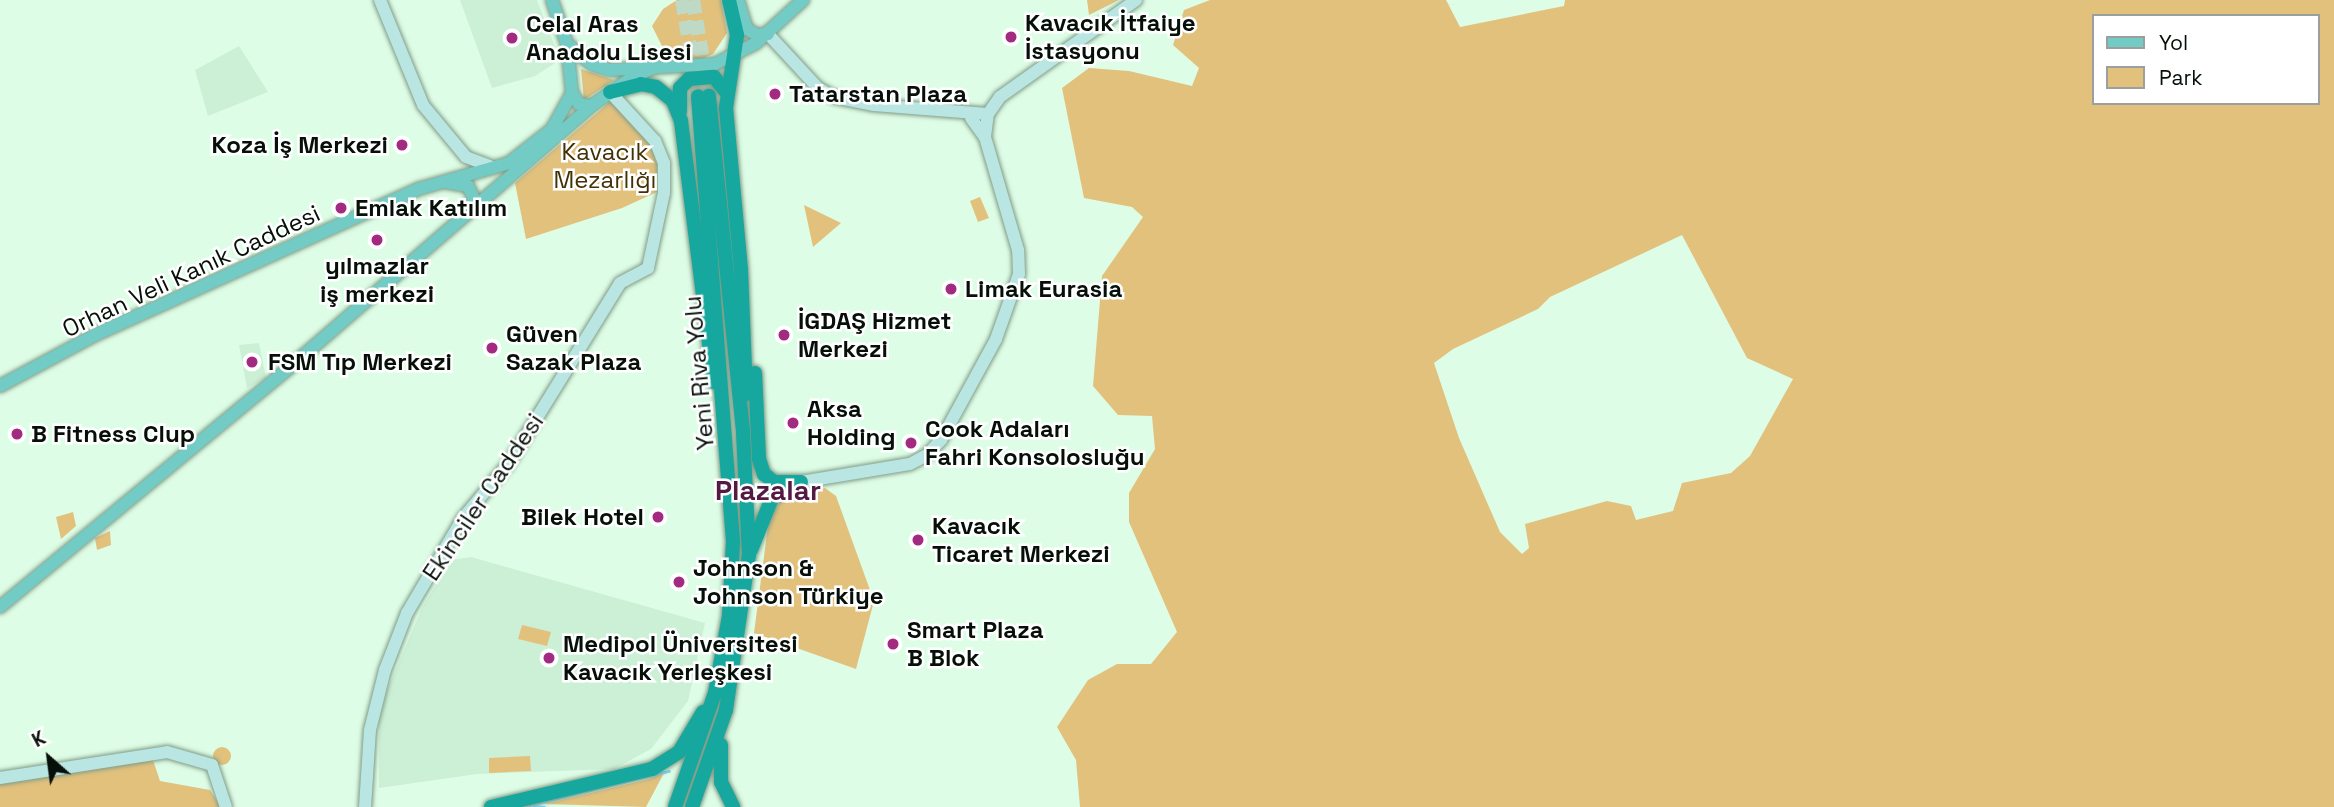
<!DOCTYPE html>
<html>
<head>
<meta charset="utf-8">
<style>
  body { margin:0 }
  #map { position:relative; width:2334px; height:807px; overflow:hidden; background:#defde6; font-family:"Space Grotesk",sans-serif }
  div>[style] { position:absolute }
  .built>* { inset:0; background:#ccf0d5 }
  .green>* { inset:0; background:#e2c17d }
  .round { border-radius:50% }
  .stream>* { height:2.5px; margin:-1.25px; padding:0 1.25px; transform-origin:1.25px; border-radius:1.25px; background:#76d6f5 }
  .highway-tunnel>* { height:14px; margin-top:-7px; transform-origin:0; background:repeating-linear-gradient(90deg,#bed9c5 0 14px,transparent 0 21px) }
  .roads { filter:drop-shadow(0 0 2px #809c87) drop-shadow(0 0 2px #809c87) }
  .secondary>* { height:12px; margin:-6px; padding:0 6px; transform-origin:6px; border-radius:6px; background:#b9e5e2 }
  .primary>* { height:12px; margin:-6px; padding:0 6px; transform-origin:6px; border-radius:6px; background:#73cbc5 }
  .highway>* { height:14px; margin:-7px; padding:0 7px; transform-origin:7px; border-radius:7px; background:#16a89e }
  .dots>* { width:19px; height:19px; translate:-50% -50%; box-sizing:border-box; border:4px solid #fff; border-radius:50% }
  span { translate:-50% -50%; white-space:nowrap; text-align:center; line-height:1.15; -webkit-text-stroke:5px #fff; paint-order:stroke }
  .poi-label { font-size:24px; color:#061009; font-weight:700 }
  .left { translate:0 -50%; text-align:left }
  .right { translate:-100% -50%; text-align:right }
  .park-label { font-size:24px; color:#433106 }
  .street-label { font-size:24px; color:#061009 }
  .quarter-label { font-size:28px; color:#541a43; font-weight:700 }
  .legend { position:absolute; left:2092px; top:14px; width:228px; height:91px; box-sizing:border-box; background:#fff; border:2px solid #9b9f9d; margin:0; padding:9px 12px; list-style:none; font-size:21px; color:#061009 }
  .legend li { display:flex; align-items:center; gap:14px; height:35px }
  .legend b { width:35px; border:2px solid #9b9f9d }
  .north { position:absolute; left:14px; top:723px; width:70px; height:70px; -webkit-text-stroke:5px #fff; paint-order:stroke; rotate:332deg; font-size:19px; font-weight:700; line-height:28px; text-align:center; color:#061009 }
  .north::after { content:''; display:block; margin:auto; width:24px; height:32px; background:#061009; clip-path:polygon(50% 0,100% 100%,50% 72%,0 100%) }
</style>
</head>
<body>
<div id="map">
  <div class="built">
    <div style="clip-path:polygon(460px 0,537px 0,560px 60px,535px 76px,492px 88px)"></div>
    <div style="clip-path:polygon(239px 46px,268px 92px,208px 116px,195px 70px)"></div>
    <div style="clip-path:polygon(259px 343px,266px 378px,247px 388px,239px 345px)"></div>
    <div style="clip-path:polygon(471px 557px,705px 623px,688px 701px,651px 749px,614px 769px,477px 774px,379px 788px,379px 720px,386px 693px,422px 608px,451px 560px)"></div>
  </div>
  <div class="green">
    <div style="clip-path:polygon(677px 0,721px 0,727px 33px,713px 54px,700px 60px,668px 58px,652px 26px,663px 9px)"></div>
    <div style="clip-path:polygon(1087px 0,1119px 0,1089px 15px)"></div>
    <div style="clip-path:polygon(evenodd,1210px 0,1446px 0,1460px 27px,1564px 6px,1565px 0,2334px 0,2334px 807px,1080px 807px,1076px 760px,1057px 727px,1088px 680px,1117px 664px,1151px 664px,1177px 632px,1129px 522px,1129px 493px,1155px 449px,1152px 416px,1118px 415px,1093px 386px,1102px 276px,1143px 217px,1132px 207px,1084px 198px,1062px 88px,1089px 68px,1129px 71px,1192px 86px,1199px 68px,1173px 45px,1184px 10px,1210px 0,2094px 16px,2318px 16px,2318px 103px,2094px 103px,2094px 16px,1210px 0,1682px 235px,1747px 358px,1793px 379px,1750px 456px,1731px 473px,1682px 483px,1673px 511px,1636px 520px,1631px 506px,1607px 501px,1525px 524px,1529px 548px,1522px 554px,1500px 532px,1459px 438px,1434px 363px,1453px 349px,1538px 309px,1550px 297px,1682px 235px)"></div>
    <div style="clip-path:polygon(581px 69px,614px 80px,584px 100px)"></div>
    <div style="clip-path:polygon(612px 100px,651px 145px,657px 164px,657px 192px,622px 208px,526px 239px,515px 183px)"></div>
    <div style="clip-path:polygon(980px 197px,989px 218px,978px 222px,970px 201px)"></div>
    <div style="clip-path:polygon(804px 205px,841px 223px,813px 247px)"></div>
    <div style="clip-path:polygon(825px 488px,836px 496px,874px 601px,856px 669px,754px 633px,769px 518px,781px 499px)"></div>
    <div style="clip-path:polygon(73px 512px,76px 526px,61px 539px,56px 517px)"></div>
    <div style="clip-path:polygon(110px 531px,111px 545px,97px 550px,95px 538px)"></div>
    <div style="clip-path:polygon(522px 625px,551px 632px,547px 646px,518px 639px)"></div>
    <div class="round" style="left:213px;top:747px;width:18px;height:18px"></div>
    <div style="clip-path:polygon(530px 756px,531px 771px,489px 773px,489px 758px)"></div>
    <div style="clip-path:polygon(153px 760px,160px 781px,210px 790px,221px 807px,0 807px,0 784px)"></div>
    <div style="clip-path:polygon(664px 773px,646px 807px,544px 804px,649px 779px)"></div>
  </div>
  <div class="stream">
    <div style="left:534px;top:806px;width:10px;rotate:6deg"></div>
    <div style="left:522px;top:807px;width:151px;rotate:-13.8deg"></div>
  </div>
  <div class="highway-tunnel">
    <div style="left:682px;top:0;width:97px;rotate:80.5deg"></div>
    <div style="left:693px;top:0;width:97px;rotate:80.5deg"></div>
  </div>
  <div class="roads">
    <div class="secondary">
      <div style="left:380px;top:0;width:113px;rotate:67.7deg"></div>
      <div style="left:423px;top:105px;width:67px;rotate:50.4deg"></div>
      <div style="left:466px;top:157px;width:25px;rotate:21deg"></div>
      <div style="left:768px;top:34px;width:74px;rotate:47.2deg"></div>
      <div style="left:818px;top:88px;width:18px;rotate:29deg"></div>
      <div style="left:834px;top:97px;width:41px;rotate:11.3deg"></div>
      <div style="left:874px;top:105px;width:114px;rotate:4.5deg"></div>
      <div style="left:971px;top:118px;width:24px;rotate:54deg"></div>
      <div style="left:801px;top:482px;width:110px;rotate:-9.4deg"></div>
      <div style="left:910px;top:464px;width:19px;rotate:-28deg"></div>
      <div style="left:927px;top:455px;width:21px;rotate:-47deg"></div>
      <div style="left:941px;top:440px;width:115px;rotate:-61.4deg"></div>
      <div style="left:996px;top:339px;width:69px;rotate:-70.5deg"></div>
      <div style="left:1019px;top:274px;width:24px;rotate:-92deg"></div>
      <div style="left:1018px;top:250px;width:118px;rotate:-106.3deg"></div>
      <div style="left:985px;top:137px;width:23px;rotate:-83deg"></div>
      <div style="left:988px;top:114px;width:21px;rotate:-55deg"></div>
      <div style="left:1000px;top:97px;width:167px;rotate:-35.5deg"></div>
      <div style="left:0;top:778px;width:169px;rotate:-8.8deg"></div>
      <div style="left:167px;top:752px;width:47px;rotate:16.1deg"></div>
      <div style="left:212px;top:765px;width:44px;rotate:71.6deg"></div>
      <div style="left:365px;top:807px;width:77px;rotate:-86.3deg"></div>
      <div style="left:370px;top:730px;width:62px;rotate:-76deg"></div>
      <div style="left:385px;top:670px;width:61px;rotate:-68.9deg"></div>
      <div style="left:407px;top:613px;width:110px;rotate:-59.5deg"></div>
      <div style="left:463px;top:518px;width:72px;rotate:-50.1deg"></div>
      <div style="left:509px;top:463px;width:211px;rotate:-58.3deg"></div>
      <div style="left:620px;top:283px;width:32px;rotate:-28deg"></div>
      <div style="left:648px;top:268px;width:77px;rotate:-78deg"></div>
      <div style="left:664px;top:193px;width:30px;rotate:-90deg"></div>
      <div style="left:664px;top:163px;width:24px;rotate:-112deg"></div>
      <div style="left:655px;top:141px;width:67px;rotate:-132.6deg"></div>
    </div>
    <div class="primary">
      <div style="left:552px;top:0;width:46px;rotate:71.2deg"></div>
      <div style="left:567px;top:44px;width:49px;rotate:84.2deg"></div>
      <div style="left:572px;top:93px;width:13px;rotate:58deg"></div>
      <div style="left:579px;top:104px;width:12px;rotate:9deg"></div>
      <div style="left:738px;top:0;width:30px;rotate:73deg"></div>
      <div style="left:747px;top:29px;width:12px;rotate:31deg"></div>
      <div style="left:757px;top:35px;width:11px;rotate:-5deg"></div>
      <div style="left:567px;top:44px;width:33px;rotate:39deg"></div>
      <div style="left:593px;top:65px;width:17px;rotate:17deg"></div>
      <div style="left:609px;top:70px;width:106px;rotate:-3.2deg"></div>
      <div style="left:715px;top:64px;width:46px;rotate:-27.1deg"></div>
      <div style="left:756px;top:43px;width:64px;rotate:-42.5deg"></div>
      <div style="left:445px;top:182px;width:23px;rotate:10deg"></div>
      <div style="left:468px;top:186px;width:21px;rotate:65deg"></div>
      <div style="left:0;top:386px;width:110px;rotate:-28.2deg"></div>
      <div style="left:97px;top:334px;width:352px;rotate:-24.3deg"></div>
      <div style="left:418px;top:189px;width:95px;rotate:-15.9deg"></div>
      <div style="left:509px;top:163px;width:55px;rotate:-38.3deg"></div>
      <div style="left:552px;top:129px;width:41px;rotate:-60.9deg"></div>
      <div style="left:0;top:607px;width:376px;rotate:-39.6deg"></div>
      <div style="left:290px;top:367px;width:398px;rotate:-40.9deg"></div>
      <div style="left:591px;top:106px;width:52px;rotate:-34.9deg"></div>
      <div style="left:634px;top:76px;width:24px;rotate:-22deg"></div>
    </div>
    <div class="highway">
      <div style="left:729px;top:0;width:36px;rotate:77deg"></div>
      <div style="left:737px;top:35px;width:74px;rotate:98.6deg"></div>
      <div style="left:726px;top:108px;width:163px;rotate:84.7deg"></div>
      <div style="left:741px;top:270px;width:124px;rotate:87.7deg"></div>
      <div style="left:610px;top:92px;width:32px;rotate:-14deg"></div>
      <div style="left:641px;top:84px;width:15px;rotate:11deg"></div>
      <div style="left:656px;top:87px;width:22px;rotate:39deg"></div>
      <div style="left:673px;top:101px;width:22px;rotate:68deg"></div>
      <div style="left:681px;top:121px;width:263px;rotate:82.8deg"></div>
      <div style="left:680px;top:111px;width:23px;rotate:-90deg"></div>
      <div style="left:680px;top:88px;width:13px;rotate:-45deg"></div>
      <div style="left:689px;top:79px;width:25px;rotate:-5deg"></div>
      <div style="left:714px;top:77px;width:21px;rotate:51deg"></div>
      <div style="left:755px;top:373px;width:86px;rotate:87.3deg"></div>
      <div style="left:759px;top:459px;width:16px;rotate:72deg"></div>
      <div style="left:764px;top:474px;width:13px;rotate:39deg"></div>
      <div style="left:774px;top:482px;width:27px"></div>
      <div style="left:751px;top:550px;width:56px;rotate:-68deg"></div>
      <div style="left:772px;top:498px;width:25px;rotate:-34deg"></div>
      <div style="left:721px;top:745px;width:37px;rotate:90deg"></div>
      <div style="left:721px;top:782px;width:28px;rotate:64deg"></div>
      <div style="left:491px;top:807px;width:165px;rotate:-13.3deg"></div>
      <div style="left:652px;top:769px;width:32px;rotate:-32deg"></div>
      <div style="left:679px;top:752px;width:47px;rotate:-59deg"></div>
      <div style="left:675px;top:807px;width:121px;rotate:-70.7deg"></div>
      <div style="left:715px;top:693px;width:78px;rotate:-79.7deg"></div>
      <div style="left:729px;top:616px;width:75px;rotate:-86.9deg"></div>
      <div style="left:733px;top:541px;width:446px;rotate:-94.5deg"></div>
      <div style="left:692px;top:807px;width:103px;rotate:-70.7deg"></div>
      <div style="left:726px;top:710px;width:157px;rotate:-81.6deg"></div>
      <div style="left:749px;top:555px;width:124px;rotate:-92.8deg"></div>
      <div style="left:743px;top:431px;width:337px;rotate:-95.8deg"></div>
    </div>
  </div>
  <div class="dots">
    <div style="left:1011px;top:37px;background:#a22a81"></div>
    <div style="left:512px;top:38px;background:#a22a81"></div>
    <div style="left:775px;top:94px;background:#a22a81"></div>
    <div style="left:402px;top:145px;background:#a22a81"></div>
    <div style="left:341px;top:208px;background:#a22a81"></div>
    <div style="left:377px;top:240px;background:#a22a81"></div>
    <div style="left:951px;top:289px;background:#a22a81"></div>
    <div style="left:784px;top:335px;background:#a22a81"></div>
    <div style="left:492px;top:348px;background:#a22a81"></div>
    <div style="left:252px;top:362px;background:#a22a81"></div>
    <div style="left:793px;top:423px;background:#a22a81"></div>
    <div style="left:17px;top:434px;background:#a22a81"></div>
    <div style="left:911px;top:443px;background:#a22a81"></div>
    <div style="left:658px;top:517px;background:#a22a81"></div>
    <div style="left:918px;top:540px;background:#a22a81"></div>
    <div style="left:679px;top:582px;background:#a22a81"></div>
    <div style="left:893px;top:644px;background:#a22a81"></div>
    <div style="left:549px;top:658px;background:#a22a81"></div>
  </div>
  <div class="poi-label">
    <span class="left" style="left:1025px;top:37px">Kavacık İtfaiye<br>İstasyonu</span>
    <span class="left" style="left:526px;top:38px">Celal Aras<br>Anadolu Lisesi</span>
    <span class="left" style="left:789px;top:94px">Tatarstan Plaza</span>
    <span class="right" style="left:388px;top:145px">Koza İş Merkezi</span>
    <span class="left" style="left:355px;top:208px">Emlak Katılım</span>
    <span style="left:377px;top:280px">yılmazlar<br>iş merkezi</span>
    <span class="left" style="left:965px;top:289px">Limak Eurasia</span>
    <span class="left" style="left:798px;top:335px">İGDAŞ Hizmet<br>Merkezi</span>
    <span class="left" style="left:506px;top:348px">Güven<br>Sazak Plaza</span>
    <span class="left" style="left:268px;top:362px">FSM Tıp Merkezi</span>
    <span class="left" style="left:807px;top:423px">Aksa<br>Holding</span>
    <span class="left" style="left:925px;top:443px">Cook Adaları<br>Fahri Konsolosluğu</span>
    <span class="left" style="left:31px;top:434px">B Fitness Clup</span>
    <span class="right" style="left:644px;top:517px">Bilek Hotel</span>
    <span class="left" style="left:932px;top:540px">Kavacık<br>Ticaret Merkezi</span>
    <span class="left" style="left:693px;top:582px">Johnson &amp;<br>Johnson Türkiye</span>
    <span class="left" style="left:907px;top:644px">Smart Plaza<br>B Blok</span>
    <span class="left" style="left:563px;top:658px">Medipol Üniversitesi<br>Kavacık Yerleşkesi</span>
  </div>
  <div class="park-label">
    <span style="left:605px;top:166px">Kavacık<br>Mezarlığı</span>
  </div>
  <div class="street-label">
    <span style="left:191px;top:271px;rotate:-25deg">Orhan Veli Kanık Caddesi</span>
    <span style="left:699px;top:373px;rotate:-95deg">Yeni Riva Yolu</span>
    <span style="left:483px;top:497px;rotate:-56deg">Ekinciler Caddesi</span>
  </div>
  <div class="quarter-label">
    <span style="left:768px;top:490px">Plazalar</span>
  </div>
  <ul class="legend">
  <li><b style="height:9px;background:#73cbc5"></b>Yol</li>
  <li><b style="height:19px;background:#e2c17d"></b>Park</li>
  </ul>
  <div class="north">K</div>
</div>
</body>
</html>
